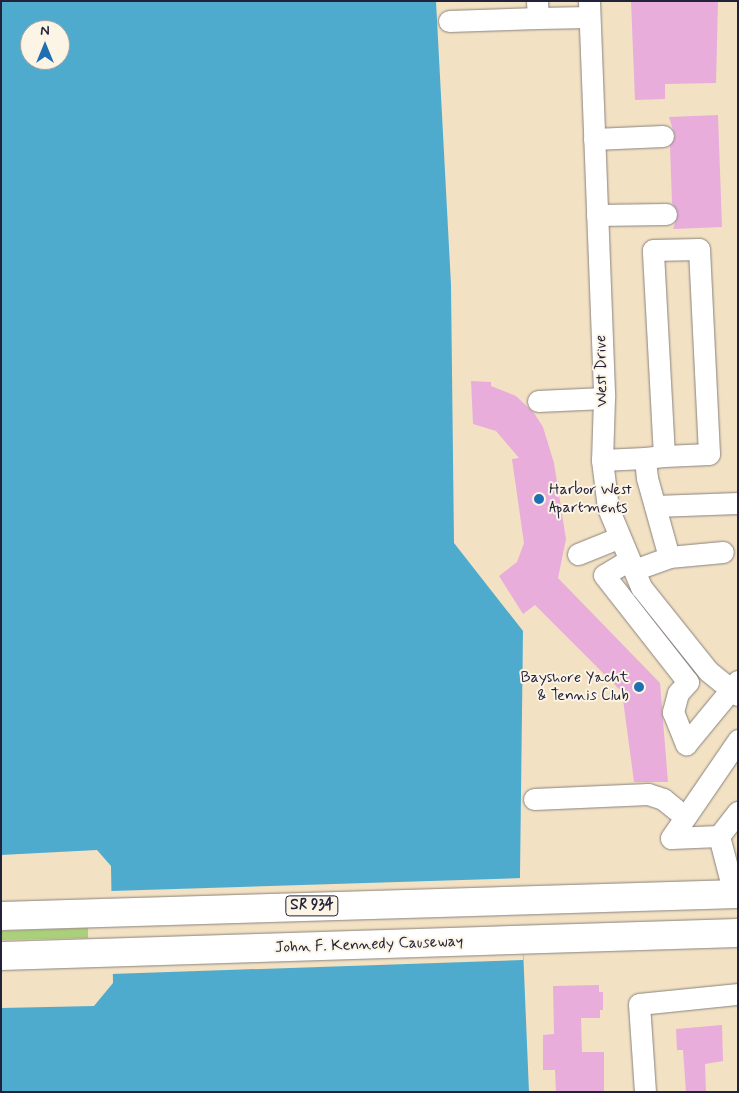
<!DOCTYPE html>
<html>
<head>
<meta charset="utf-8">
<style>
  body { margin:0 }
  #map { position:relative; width:739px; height:1093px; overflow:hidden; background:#f2e1c3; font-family:Mynerve,sans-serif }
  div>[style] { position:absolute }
  .green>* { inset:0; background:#abd07a }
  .water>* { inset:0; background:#4fabcd }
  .pier>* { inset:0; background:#f2e1c3 }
  .building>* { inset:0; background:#e8addb }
  .roads { filter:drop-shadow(0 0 1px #8a827f) drop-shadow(0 0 1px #8a827f) }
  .minor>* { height:21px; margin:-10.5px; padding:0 10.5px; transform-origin:10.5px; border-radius:10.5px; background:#fff }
  .major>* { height:28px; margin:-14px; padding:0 14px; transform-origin:14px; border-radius:14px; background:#fff }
  .dots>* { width:14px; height:14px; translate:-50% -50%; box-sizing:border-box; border:2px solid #fcf5e5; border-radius:50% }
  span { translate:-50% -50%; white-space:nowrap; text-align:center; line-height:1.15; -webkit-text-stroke:4px #fcf5e5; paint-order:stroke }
  .shield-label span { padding:1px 4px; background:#fcf5e5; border:1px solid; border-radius:4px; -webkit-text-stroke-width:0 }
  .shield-label { font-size:15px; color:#22223b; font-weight:700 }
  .street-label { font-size:16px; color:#22223b }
  .poi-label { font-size:16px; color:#22223b }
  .left { translate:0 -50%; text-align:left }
  .right { translate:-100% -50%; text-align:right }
  .frame { position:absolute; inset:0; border:2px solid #22223b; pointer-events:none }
  .north { position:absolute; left:20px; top:20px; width:50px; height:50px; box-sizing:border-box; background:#fcf5e5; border:1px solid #a5a1a1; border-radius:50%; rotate:0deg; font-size:14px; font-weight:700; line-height:20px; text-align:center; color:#22223b }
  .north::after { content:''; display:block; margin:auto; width:18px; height:22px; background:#1f6fb2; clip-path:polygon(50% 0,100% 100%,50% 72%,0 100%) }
</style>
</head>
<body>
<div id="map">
  <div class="green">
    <div style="clip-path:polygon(88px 928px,88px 938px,1px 940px,1px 931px)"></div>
  </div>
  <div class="water">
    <div style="clip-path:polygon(evenodd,1px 1px,436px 1px,451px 285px,454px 543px,523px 631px,520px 876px,529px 1092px,1px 1092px,1px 1008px,94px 1006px,113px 983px,111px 866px,97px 850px,1px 855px,1px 1px,30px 30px,60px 30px,60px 60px,30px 60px,30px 30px)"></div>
  </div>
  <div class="pier">
    <div style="clip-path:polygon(522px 878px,523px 960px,111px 974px,111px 891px)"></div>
  </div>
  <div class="building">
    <div style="clip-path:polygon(631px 1px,718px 1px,716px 83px,665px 84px,665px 99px,635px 100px)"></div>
    <div style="clip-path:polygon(718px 115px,722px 227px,673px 229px,678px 213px,672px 203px,670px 146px,675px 136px,669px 117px)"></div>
    <div style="clip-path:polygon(471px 381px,491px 382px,491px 386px,516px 396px,534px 413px,543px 427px,554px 463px,566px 539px,558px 578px,660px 683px,668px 782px,634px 782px,622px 692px,535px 605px,523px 614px,499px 576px,517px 562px,524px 543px,512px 459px,519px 458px,496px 431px,473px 424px)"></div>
    <div style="clip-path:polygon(599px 985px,599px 992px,603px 992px,603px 1010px,600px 1010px,600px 1018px,581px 1018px,582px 1052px,604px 1052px,604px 1092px,556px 1092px,555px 1070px,543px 1070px,543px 1035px,554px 1034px,553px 986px)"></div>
    <div style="clip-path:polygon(722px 1025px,723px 1061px,705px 1064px,706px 1092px,686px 1092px,683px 1050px,677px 1050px,676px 1029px)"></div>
  </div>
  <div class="roads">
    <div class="minor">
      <div style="left:537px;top:1px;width:17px;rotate:87deg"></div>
      <div style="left:538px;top:18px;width:51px;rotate:-1.1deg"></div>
      <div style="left:589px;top:1px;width:397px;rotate:87.8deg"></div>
      <div style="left:604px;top:398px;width:62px;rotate:91.8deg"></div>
      <div style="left:602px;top:460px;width:48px;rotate:82.9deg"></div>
      <div style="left:608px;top:508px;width:86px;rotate:67.3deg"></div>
      <div style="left:641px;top:587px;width:107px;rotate:51.4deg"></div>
      <div style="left:708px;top:671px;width:38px;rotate:39deg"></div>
      <div style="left:449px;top:21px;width:89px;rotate:-1.9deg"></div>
      <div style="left:594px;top:139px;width:69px;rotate:-2.5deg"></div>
      <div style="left:597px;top:215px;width:69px;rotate:-0.8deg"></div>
      <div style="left:538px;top:401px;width:66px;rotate:-2.6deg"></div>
      <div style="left:602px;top:460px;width:43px;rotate:-2.7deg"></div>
      <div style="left:655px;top:506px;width:83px;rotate:-2.1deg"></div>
      <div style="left:578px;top:554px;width:45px;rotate:-22deg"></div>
      <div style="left:669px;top:557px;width:54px;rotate:-5.3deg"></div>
      <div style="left:629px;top:560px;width:29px;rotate:149deg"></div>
      <div style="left:604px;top:575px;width:136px;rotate:51.9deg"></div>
      <div style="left:688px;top:682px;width:15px;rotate:132deg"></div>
      <div style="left:678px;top:693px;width:20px;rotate:105deg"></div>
      <div style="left:673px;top:712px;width:35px;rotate:68deg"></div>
      <div style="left:686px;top:744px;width:82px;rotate:-50.5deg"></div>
      <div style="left:634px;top:570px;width:37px;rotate:-20deg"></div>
      <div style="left:669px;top:557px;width:82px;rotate:-105.6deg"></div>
      <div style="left:647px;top:478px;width:20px;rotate:-96deg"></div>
      <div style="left:645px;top:458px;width:19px;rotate:-6deg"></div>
      <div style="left:664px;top:456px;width:206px;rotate:-93.1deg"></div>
      <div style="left:653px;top:250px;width:46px;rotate:-1.2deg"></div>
      <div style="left:699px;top:249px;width:205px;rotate:87.2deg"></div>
      <div style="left:709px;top:454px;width:45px;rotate:177.5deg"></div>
      <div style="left:534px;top:799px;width:114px;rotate:-2.5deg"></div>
      <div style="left:648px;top:794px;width:16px;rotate:18deg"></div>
      <div style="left:663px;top:799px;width:28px;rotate:39deg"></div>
      <div style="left:719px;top:836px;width:48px;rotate:177.6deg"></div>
      <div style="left:671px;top:838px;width:119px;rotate:-55.6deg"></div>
      <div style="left:734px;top:894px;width:60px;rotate:-104.5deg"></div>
      <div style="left:719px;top:836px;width:31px;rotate:-52deg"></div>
      <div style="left:645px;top:1092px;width:88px;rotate:-93.9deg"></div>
      <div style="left:639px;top:1004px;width:100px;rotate:-5.8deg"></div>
    </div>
    <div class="major">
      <div style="left:1px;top:916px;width:737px;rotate:-1.71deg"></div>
      <div style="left:1px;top:956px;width:737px;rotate:-1.79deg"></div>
    </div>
  </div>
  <div class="dots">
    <div style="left:539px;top:499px;background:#1f6fb2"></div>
    <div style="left:639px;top:687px;background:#1f6fb2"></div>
  </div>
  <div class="shield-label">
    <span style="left:312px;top:906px">SR 934</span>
  </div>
  <div class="street-label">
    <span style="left:602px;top:371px;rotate:-91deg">West Drive</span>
    <span style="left:369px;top:945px;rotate:-2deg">John F. Kennedy Causeway</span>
  </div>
  <div class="poi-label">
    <span class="left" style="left:549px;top:499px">Harbor West<br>Apartments</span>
    <span class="right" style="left:629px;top:687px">Bayshore Yacht<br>&amp; Tennis Club</span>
  </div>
  <div class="frame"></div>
  <div class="north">N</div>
</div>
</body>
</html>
